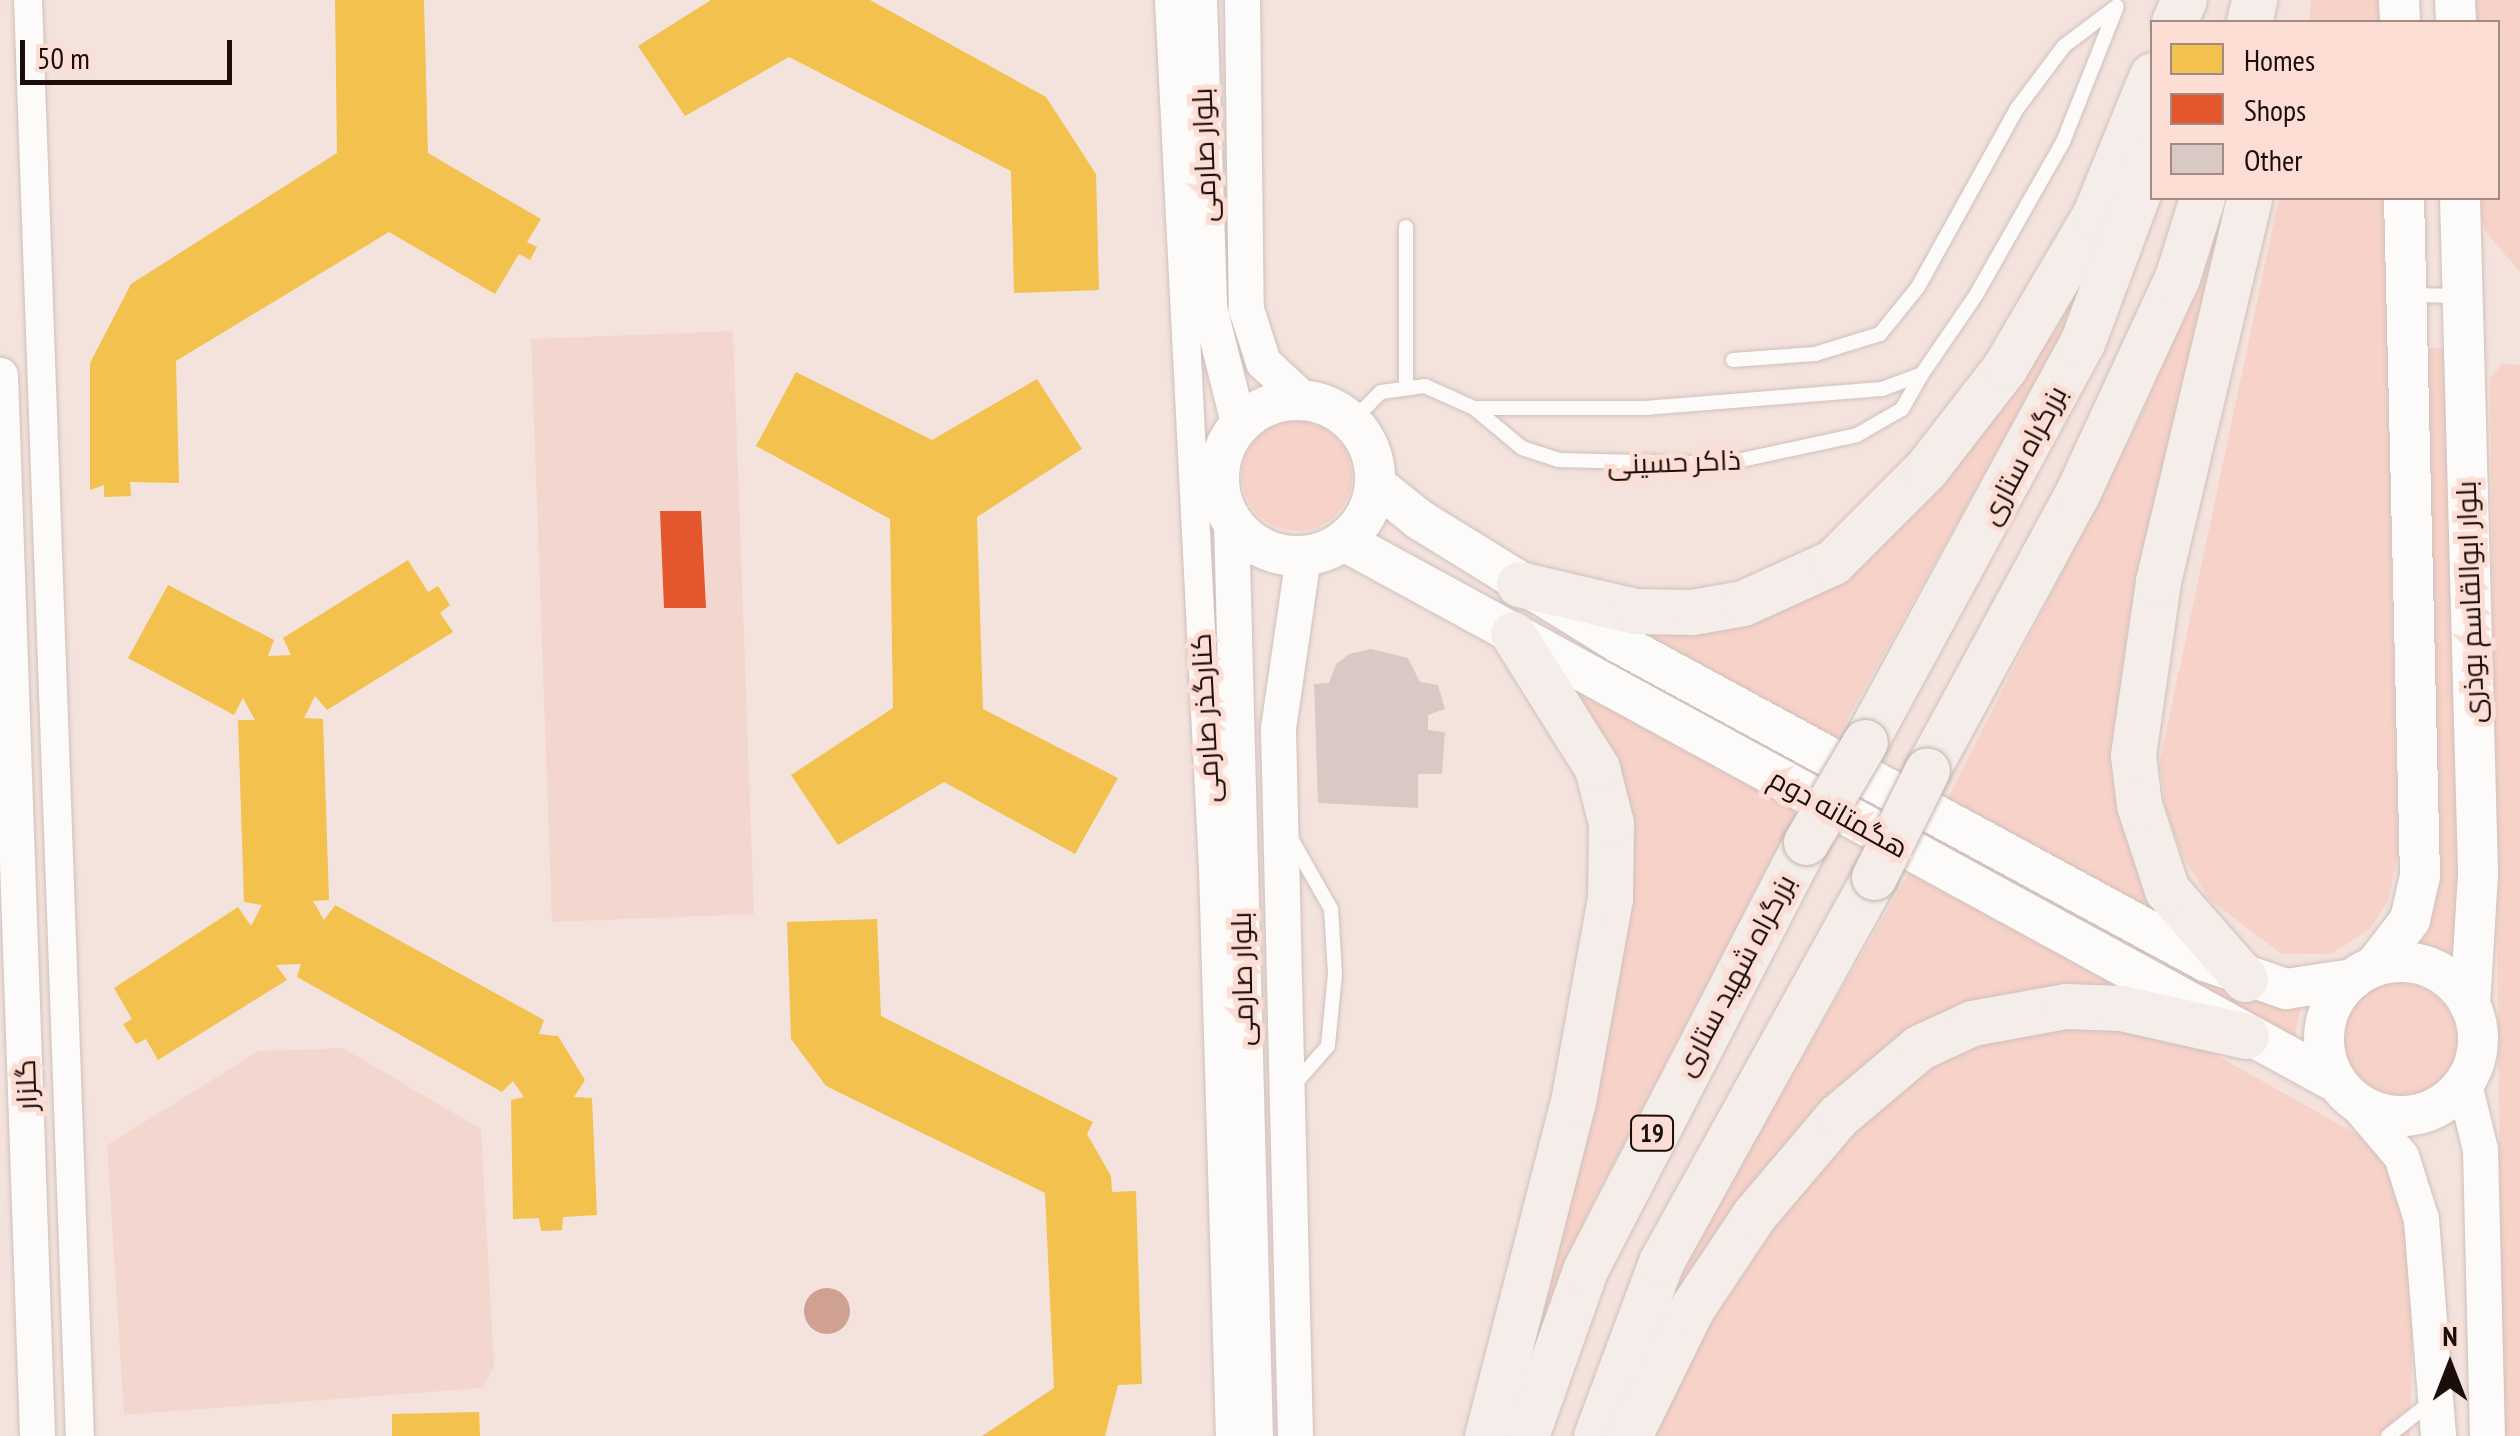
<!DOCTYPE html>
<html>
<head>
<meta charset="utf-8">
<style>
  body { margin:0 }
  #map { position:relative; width:2520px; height:1436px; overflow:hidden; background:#f4e3dd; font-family:"PT Sans Narrow",Cairo,sans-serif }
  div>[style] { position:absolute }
  .built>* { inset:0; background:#f3d7ce }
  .green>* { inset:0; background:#f6d2c8 }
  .round { border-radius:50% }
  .water>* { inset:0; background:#d0a092 }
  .homes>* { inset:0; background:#f2c14e }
  .shops>* { inset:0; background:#e4572e }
  .building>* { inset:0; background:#d8c9c4 }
  .roads { filter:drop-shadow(0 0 2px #cfc0bc) drop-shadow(0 0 2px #cfc0bc) }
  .service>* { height:14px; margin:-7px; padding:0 7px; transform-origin:7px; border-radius:7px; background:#fdfbfa }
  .minor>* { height:28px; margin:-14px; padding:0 14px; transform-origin:14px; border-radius:14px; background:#fdfbfa }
  .tertiary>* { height:35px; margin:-17.5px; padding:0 17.5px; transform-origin:17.5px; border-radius:17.5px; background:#fdfbfa }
  .secondary>* { height:40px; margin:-20px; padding:0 20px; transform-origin:20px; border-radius:20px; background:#fdfbfa }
  .secondary>.ring { margin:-20px; padding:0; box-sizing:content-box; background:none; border:40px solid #fdfbfa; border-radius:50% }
  .trunk>* { height:45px; margin:-22.5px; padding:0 22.5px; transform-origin:22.5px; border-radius:22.5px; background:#f4edea }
  .bridges { filter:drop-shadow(0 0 2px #c1b2ad) drop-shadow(0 0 2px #c1b2ad) }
  .trunk-bridge>* { height:45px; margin:-22.5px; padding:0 22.5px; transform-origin:22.5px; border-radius:22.5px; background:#f4edea }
  span { translate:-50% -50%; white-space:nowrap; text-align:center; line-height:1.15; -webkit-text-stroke:10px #fdded4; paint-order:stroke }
  .shield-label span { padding:2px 8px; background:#fdded4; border:2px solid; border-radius:8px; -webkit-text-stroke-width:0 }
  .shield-label { font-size:25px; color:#1b0e0a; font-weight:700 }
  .street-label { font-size:28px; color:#1b0e0a }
  .legend { position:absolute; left:2150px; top:20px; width:350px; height:180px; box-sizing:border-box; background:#fdded4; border:2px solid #a38b83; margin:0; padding:12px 18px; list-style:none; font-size:30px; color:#1b0e0a }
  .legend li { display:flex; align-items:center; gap:20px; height:50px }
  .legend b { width:50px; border:2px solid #a38b83 }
  .north { position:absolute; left:2400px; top:1316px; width:100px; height:100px; -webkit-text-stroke:8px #fdded4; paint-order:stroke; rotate:0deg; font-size:28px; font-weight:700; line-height:40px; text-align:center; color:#1b0e0a }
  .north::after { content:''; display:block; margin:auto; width:35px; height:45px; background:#1b0e0a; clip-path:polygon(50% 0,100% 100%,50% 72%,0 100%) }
  .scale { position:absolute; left:20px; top:40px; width:212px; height:45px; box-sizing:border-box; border:5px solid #1b0e0a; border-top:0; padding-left:12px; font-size:30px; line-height:35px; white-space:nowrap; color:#1b0e0a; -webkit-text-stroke:8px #fdded4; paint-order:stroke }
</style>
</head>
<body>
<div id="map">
  <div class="built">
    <div style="clip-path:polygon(733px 331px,754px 914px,552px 922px,531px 339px)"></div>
    <div style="clip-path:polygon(343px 1048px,481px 1129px,494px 1366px,483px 1388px,124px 1415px,107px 1145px,259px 1051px)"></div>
  </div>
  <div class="green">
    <div style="clip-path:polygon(2311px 0,2380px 0,2380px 22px,2309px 22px)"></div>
    <div style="clip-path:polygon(2466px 0,2520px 0,2520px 272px,2486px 232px,2475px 198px,2498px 198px,2498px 22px,2467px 22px)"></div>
    <div style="clip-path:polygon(2225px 198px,2237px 198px,2129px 621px,2120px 709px,2180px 931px,1945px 804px,2142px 414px)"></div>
    <div style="clip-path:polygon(2279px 198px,2384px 198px,2398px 855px,2388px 901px,2370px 929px,2331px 954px,2282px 954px,2210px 900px,2183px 857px,2166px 811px,2160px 761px)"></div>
    <div style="clip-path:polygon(2108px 215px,2060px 339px,1834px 743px,1598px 618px,1813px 596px)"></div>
    <div style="clip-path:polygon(2444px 348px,2457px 820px,2463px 956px,2417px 944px,2425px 349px)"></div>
    <div style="clip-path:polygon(2502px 364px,2520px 365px,2520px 1436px,2503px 1436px,2490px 378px)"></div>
    <div class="round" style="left:1242px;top:421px;width:110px;height:110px"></div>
    <div style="clip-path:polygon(1556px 680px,1799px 808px,1586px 1216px,1525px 1375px,1628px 893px)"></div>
    <div style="clip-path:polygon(1932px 831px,2301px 1005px,2295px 1038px,1925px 844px)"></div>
    <div style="clip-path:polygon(1911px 870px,2181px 1017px,1948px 1019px,1652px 1340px,1710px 1215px)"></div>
    <div class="round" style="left:2338px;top:983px;width:120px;height:120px"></div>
    <div style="clip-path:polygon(2020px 1019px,2177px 1033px,2369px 1141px,2401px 1186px,2413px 1317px,2410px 1436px,1641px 1436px,1745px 1249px,1889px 1085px)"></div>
  </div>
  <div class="water">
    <div class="round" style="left:804px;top:1288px;width:46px;height:46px"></div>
  </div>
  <div class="homes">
    <div style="clip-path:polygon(335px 0,424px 0,428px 153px,541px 219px,527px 242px,537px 247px,530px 260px,519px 254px,495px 294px,389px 232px,176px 361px,179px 483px,130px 482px,131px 496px,104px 497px,104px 485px,90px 490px,90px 363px,131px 284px,337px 153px)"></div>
    <div style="clip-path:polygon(711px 0,870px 0,1046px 97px,1096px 174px,1099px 290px,1014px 293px,1011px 171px,789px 57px,685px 116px,638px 46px)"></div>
    <div style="clip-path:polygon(796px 372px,932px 440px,1037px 379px,1082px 449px,977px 517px,983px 709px,1118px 778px,1075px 854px,944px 782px,838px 845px,791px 775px,893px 708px,890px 519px,756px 446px)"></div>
    <div style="clip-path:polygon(408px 560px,428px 592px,438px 586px,450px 605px,440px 613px,453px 632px,327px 710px,315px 696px,304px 718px,323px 719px,329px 900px,313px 901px,324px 920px,335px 905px,544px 1020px,539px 1034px,558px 1036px,585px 1080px,574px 1097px,592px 1098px,597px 1215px,563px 1217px,562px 1230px,541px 1231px,539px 1218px,513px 1219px,511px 1100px,524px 1097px,513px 1081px,502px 1092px,297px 977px,301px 964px,276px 965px,287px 980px,158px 1060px,146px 1039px,136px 1044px,123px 1024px,132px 1019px,114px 988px,238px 907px,251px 926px,262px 905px,244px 902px,238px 720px,255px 720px,243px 698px,234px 715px,128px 658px,168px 585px,274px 640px,268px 656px,291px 655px,283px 638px)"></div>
    <div style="clip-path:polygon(877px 919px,881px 1016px,1093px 1122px,1087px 1134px,1111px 1176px,1112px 1192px,1136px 1191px,1142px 1384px,1118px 1385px,1105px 1436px,982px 1436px,1054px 1388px,1045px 1193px,826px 1086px,791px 1039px,787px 922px)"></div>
    <div style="clip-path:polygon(479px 1412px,480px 1436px,392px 1436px,392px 1414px)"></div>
  </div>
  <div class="shops">
    <div style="clip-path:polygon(660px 511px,701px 511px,706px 608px,664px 608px)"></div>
  </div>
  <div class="building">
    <div style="clip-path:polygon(1371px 649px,1408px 658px,1420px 682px,1438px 685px,1445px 709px,1428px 715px,1428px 730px,1445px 732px,1442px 774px,1418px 774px,1418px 808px,1318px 803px,1314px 684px,1329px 683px,1336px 664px,1349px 654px)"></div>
  </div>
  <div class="roads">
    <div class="service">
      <div style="left:2407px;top:295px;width:54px;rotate:1.1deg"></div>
      <div style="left:1733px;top:360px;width:82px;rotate:-4.2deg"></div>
      <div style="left:1815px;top:354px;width:68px;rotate:-17.1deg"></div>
      <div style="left:1880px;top:334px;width:60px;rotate:-51deg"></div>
      <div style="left:1918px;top:287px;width:202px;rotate:-61deg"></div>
      <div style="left:2016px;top:110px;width:80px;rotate:-53.1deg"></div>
      <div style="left:2064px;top:46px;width:66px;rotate:-37deg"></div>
      <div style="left:1922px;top:374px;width:96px;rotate:-55.6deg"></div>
      <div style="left:1976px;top:295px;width:176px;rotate:-60.4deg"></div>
      <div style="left:2063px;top:142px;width:143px;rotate:-68.3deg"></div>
      <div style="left:1406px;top:385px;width:158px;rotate:-90deg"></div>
      <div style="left:1351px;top:422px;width:42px;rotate:-45deg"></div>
      <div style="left:1381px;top:392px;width:44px;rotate:-7.8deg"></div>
      <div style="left:1425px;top:386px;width:54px;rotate:24.2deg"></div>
      <div style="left:1474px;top:408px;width:62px;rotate:39.8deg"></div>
      <div style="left:1522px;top:448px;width:38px;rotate:18deg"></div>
      <div style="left:1558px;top:460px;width:165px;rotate:1.4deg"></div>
      <div style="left:1723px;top:464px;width:137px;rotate:-12.2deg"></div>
      <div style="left:1857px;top:435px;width:52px;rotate:-30deg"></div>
      <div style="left:1902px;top:409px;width:40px;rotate:-60.3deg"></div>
      <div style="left:1922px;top:374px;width:43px;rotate:159.4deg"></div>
      <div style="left:1882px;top:389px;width:235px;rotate:175.4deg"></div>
      <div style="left:1648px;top:408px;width:174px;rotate:180deg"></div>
      <div style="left:1289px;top:835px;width:85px;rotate:60.4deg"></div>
      <div style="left:1331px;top:909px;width:65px;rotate:86.5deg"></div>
      <div style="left:1335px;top:974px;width:72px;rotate:95.6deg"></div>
      <div style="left:1328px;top:1046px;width:55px;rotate:131.3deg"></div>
      <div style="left:2388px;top:1436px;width:55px;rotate:-38.3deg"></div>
    </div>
    <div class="minor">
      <div style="left:28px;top:0;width:1437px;rotate:87.93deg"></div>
      <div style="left:1169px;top:0;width:869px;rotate:87.1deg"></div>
      <div style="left:1213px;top:868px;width:568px;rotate:88.29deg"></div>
    </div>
    <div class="tertiary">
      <div style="left:1199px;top:0;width:307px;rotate:88.1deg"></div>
      <div style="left:1209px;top:307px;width:123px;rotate:75.9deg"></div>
      <div style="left:1242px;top:0;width:309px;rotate:89.3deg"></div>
      <div style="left:1246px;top:309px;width:56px;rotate:72.2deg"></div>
      <div style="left:1263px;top:362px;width:56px;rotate:42.8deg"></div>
      <div style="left:0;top:375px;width:1062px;rotate:88deg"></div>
      <div style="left:1231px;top:521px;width:915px;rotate:88.5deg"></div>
      <div style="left:2464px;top:1084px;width:67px;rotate:76.2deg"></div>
      <div style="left:2480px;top:1149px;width:287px;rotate:88.6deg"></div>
      <div style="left:2355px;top:1102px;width:71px;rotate:49.6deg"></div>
      <div style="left:2401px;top:1156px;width:66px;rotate:72.4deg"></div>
      <div style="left:2421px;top:1219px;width:218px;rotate:85.5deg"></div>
      <div style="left:1295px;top:1436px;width:708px;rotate:-91.38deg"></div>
      <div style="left:1278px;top:728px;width:174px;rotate:-81.7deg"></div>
    </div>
    <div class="secondary">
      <div style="left:2399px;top:0;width:22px;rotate:87deg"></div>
      <div style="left:2455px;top:0;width:22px;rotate:87deg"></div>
      <div style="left:2460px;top:198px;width:676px;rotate:88.47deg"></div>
      <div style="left:2478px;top:874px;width:132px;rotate:93.5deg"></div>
      <div class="ring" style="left:1219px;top:400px;width:116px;height:116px"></div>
      <div style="left:1375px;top:484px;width:58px;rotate:38.7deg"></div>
      <div style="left:1420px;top:520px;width:234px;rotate:31.7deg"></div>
      <div style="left:1619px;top:643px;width:667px;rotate:28.49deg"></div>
      <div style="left:2205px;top:961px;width:86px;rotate:19.1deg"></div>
      <div style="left:2286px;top:989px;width:68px;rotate:-8.5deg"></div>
      <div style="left:1344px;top:541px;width:1130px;rotate:28.61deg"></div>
      <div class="ring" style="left:2324px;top:962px;width:114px;height:114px"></div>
      <div style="left:2374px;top:967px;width:59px;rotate:-52.5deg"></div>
      <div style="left:2410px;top:920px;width:45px;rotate:-77.2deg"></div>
      <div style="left:2420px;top:876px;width:678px;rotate:-91.35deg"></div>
    </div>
    <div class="trunk">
      <div style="left:2174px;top:22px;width:24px;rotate:-66deg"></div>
      <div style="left:2249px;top:22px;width:23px;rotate:-77deg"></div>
      <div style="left:1519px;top:584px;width:119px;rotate:13.1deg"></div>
      <div style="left:1635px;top:611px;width:57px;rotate:1deg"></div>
      <div style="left:1692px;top:612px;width:52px;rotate:-10deg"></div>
      <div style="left:1743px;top:603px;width:99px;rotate:-24.5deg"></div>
      <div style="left:1833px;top:562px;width:132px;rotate:-45deg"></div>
      <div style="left:1926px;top:469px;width:129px;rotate:-52.2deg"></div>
      <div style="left:2005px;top:367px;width:178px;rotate:-59.5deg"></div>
      <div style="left:2095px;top:214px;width:150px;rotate:-67.7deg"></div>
      <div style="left:1865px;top:742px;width:454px;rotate:-61.5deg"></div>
      <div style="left:2082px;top:343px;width:200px;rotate:-69.5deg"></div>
      <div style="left:1927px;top:770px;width:314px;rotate:-61.5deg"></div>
      <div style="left:2077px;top:494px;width:238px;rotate:-65.2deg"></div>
      <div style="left:2177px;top:278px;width:84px;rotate:-72.6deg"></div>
      <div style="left:2245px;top:979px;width:118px;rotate:-131.2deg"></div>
      <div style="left:2167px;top:890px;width:89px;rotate:-108.2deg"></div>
      <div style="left:2139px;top:805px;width:50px;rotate:-96.8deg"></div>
      <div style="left:2133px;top:755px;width:176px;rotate:-81.8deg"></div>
      <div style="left:2158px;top:581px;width:394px;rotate:-76.6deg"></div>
      <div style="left:1487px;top:1436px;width:345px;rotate:-75.6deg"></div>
      <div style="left:1573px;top:1102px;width:206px;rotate:-79.7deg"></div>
      <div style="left:1610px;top:899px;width:76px;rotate:-89.2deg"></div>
      <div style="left:1611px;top:823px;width:57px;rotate:-104.3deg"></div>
      <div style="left:1597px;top:768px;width:158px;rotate:-122.1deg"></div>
      <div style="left:1526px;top:1436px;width:176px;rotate:-70.4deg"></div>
      <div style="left:1585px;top:1270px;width:482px;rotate:-62.7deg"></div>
      <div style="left:1596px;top:1436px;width:186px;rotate:-69.5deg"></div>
      <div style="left:1661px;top:1262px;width:440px;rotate:-61deg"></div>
      <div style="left:1629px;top:1436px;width:143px;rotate:-63.8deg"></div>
      <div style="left:1692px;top:1308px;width:112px;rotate:-56.3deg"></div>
      <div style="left:1754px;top:1215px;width:130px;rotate:-49.7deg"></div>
      <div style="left:1838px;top:1116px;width:107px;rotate:-40.1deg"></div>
      <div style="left:1920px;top:1047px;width:57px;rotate:-24.8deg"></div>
      <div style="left:1972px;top:1023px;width:96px;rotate:-10.3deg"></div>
      <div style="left:2066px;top:1006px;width:55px;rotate:2.1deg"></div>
      <div style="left:2121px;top:1008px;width:128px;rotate:12.6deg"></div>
    </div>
  </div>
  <div class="bridges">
    <div class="trunk-bridge">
      <div style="left:1806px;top:842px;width:116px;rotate:-59.5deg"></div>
      <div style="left:1874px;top:877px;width:119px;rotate:-63.6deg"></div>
    </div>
  </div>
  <div class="shield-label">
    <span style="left:1652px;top:1133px">19</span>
  </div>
  <div class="street-label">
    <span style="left:1204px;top:155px;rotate:-92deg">بلوار صارمی</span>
    <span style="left:2023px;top:455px;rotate:-62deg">بزرگراه ستاری</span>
    <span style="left:1674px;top:462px;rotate:-2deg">ذاکر حسینی</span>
    <span style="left:2470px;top:602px;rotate:-92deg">بلوار ابوالقاسم بوذری</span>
    <span style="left:1205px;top:718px;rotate:-93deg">کنارگذر صارمی</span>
    <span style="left:1839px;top:813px;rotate:29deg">هگمتانه دوم</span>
    <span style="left:1735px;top:975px;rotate:-62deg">بزرگراه شهید ستاری</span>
    <span style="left:1242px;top:979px;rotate:-91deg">بلوار صارمی</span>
    <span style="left:26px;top:1085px;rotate:-92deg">گلزار</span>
  </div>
  <ul class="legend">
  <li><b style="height:28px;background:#f2c14e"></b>Homes</li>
  <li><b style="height:28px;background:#e4572e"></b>Shops</li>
  <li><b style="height:28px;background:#d8c9c4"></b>Other</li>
  </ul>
  <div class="north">N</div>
  <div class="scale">50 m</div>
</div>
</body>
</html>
